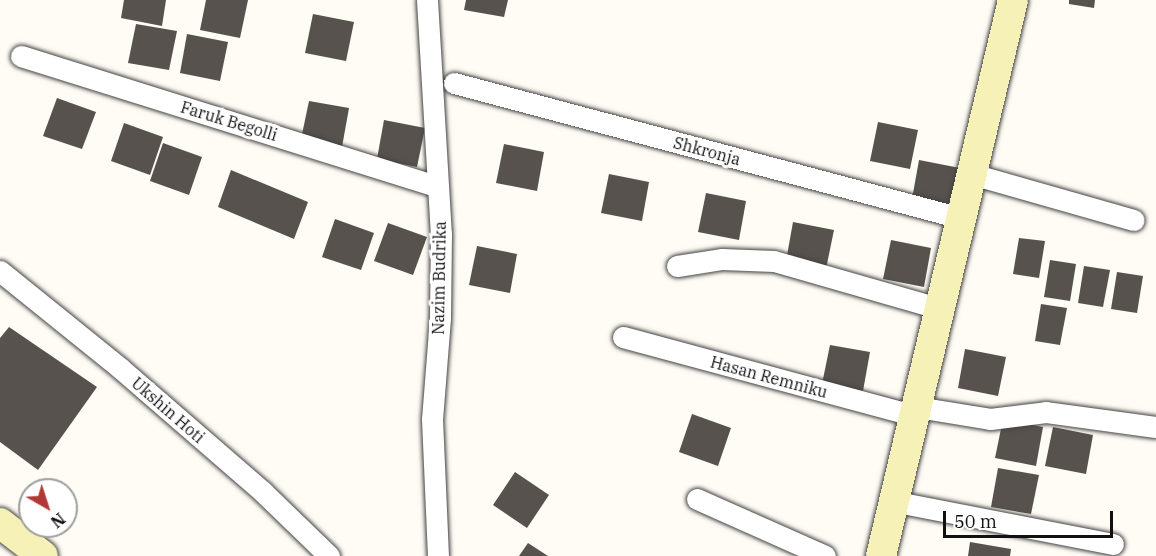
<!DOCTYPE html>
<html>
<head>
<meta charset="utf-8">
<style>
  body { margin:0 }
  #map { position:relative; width:1156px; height:556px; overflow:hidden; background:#fefcf4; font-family:"IBM Plex Serif",serif }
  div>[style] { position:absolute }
  .building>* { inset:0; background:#57524e }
  .roads { filter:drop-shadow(0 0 2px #434343) drop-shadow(0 0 2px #434343) }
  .street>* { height:21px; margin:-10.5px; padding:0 10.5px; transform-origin:10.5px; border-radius:10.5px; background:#fff }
  .secondary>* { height:30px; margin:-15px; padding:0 15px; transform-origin:15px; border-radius:15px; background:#f6f2b7 }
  span { translate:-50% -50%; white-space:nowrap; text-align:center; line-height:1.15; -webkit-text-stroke:6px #fff; paint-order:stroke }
  .street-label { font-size:16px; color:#101010 }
  .north { position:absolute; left:18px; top:478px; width:60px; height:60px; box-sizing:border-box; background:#fff; border:2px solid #9f9f9f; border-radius:50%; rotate:141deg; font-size:16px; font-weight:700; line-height:24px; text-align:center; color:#101010 }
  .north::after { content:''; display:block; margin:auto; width:21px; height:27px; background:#b03938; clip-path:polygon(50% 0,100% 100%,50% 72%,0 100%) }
  .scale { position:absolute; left:943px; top:511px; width:170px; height:27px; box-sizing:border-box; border:3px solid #101010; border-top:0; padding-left:8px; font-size:18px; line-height:21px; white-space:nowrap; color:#101010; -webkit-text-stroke:4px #fff; paint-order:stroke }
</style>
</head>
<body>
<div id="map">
  <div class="building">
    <div style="clip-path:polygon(124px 0,166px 0,162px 26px,121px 18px)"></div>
    <div style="clip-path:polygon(206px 0,248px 0,240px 38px,200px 30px)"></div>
    <div style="clip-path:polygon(466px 0,508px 0,504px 17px,464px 10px)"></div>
    <div style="clip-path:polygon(1069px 0,1095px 0,1094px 8px,1069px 4px)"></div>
    <div style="clip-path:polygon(313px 14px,354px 22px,346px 61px,305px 53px)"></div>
    <div style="clip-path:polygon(136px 24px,177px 31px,169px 70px,128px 63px)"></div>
    <div style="clip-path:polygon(187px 34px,228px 42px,220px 81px,180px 73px)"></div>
    <div style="clip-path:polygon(57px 98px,96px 112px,82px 149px,43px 136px)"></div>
    <div style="clip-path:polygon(309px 101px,349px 108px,342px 147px,301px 139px)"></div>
    <div style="clip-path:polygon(384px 120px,425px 128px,417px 167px,377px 159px)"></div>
    <div style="clip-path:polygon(878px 122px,918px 130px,910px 169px,870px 161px)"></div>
    <div style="clip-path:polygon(124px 123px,163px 137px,150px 175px,111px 161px)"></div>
    <div style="clip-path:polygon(163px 143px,202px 157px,189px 195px,150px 181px)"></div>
    <div style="clip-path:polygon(504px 144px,544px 152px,537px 191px,496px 183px)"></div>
    <div style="clip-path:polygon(919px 160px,960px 168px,952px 207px,912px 199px)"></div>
    <div style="clip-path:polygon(231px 170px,308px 202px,294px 239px,218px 207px)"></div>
    <div style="clip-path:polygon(609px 174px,649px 182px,642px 221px,601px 213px)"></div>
    <div style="clip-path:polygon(706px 193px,746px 201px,739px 240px,698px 232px)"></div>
    <div style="clip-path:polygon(335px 219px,374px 233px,361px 270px,322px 257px)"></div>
    <div style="clip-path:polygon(793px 222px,834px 230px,826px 269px,786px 261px)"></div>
    <div style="clip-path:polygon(388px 223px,427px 237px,413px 275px,374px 261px)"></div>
    <div style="clip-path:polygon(1019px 238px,1045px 241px,1039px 278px,1013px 274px)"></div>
    <div style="clip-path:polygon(891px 240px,931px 248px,924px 287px,883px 279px)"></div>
    <div style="clip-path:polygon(477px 246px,517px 254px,510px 293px,469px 285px)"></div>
    <div style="clip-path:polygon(1050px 260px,1076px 264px,1070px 301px,1044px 297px)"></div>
    <div style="clip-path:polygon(1084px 266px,1110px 270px,1103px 307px,1078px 303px)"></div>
    <div style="clip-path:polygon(1117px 272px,1143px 276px,1137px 313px,1111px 309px)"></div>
    <div style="clip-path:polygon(1041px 304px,1067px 308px,1060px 345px,1035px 341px)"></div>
    <div style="clip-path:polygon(9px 327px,97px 387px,38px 470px,0 442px,0 338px)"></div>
    <div style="clip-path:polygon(830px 345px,870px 352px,863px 391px,822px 384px)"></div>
    <div style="clip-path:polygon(965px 349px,1006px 357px,998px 396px,958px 388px)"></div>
    <div style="clip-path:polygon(692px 414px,731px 428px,718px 466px,679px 452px)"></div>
    <div style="clip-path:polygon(1003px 419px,1043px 427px,1036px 466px,995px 458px)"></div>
    <div style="clip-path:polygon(1053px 427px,1093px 435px,1086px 474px,1045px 466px)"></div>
    <div style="clip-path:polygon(998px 468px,1039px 475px,1031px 514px,991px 507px)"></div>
    <div style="clip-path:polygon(515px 472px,549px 495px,527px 528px,493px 505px)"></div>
    <div style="clip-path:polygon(970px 542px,1011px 549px,1010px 556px,968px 556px)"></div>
    <div style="clip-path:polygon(528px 543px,548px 556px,519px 556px)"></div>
  </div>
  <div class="roads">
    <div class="street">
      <div style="left:427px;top:0;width:234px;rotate:86.6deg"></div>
      <div style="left:441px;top:234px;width:84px;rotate:90.7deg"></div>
      <div style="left:440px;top:318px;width:101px;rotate:94.5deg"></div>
      <div style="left:432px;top:419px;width:137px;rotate:87.5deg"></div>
      <div style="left:21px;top:56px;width:436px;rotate:17.4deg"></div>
      <div style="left:454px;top:83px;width:525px;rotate:14.91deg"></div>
      <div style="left:972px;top:174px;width:168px;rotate:15.9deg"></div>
      <div style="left:677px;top:266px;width:46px;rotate:-8.8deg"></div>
      <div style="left:722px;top:259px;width:52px;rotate:2.2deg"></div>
      <div style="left:774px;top:261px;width:171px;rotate:16deg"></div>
      <div style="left:0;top:271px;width:154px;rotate:38.9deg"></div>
      <div style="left:120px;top:368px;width:189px;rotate:40.9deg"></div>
      <div style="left:263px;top:492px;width:92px;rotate:44.1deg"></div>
      <div style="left:623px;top:337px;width:302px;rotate:15.1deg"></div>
      <div style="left:917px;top:407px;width:74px;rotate:9.3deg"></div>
      <div style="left:990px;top:419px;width:56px;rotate:-7.1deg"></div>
      <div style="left:1046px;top:412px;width:111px;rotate:7.8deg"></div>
      <div style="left:697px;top:499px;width:140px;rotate:24deg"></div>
      <div style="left:897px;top:502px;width:220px;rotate:11deg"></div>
    </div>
    <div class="secondary">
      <div style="left:0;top:523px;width:54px;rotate:37.5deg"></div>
      <div style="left:881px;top:556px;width:571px;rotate:-76.64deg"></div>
    </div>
  </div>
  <div class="street-label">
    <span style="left:229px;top:121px;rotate:17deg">Faruk Begolli</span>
    <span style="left:707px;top:151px;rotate:15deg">Shkronja</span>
    <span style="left:439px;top:278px;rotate:-89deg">Nazim Budrika</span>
    <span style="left:769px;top:377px;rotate:15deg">Hasan Remniku</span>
    <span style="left:168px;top:410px;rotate:41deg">Ukshin Hoti</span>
  </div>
  <div class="north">N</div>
  <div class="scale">50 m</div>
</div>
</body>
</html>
